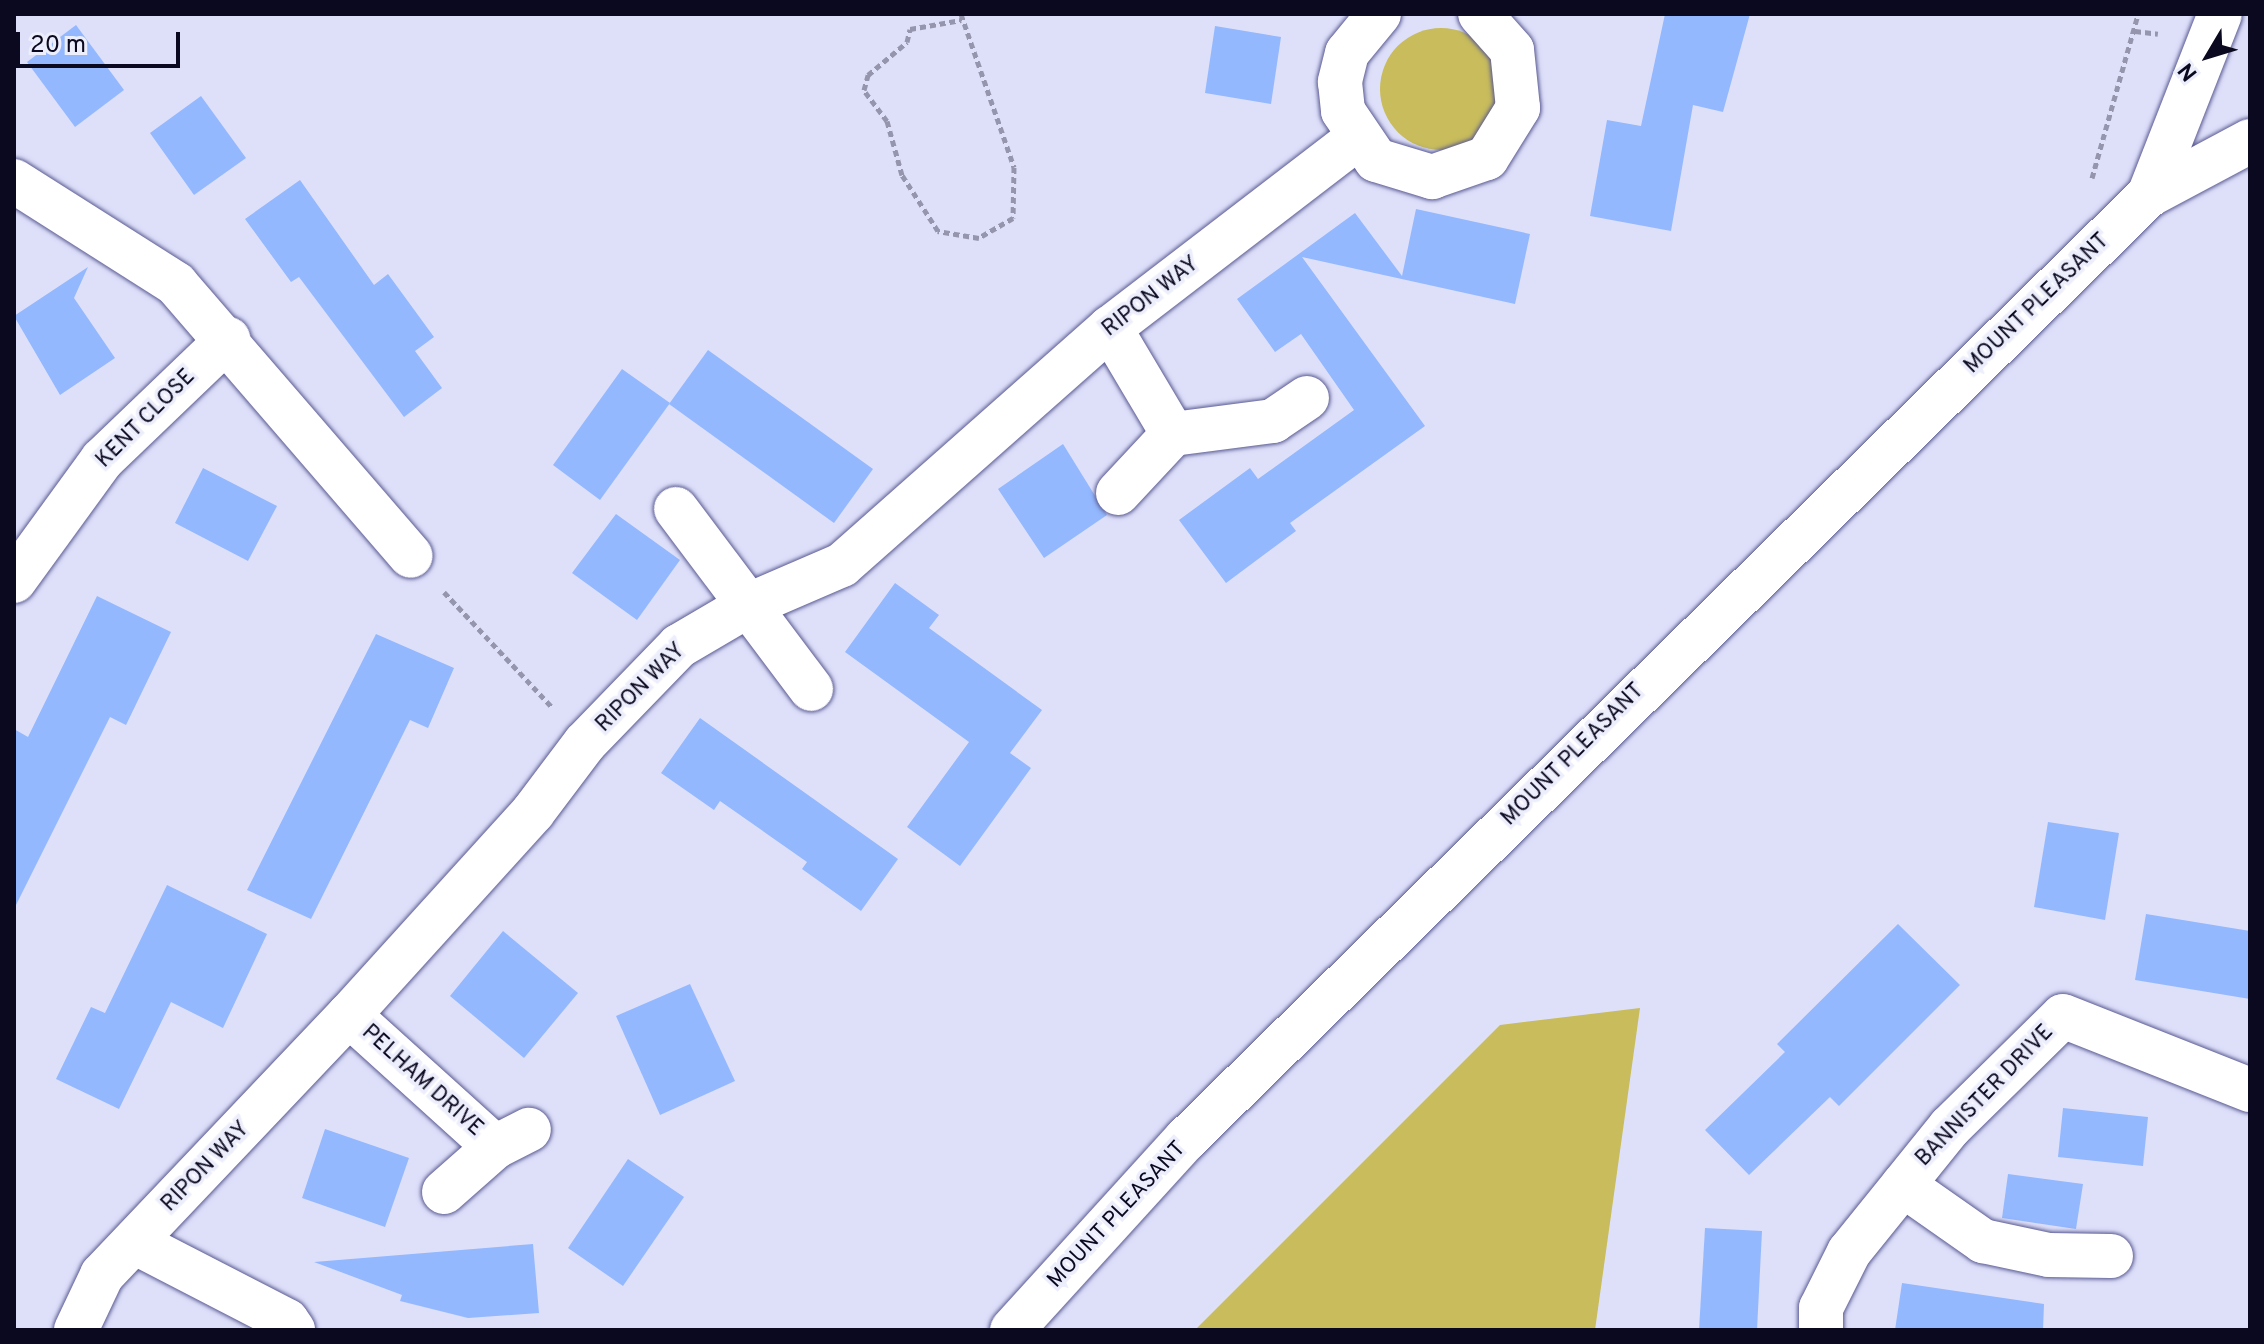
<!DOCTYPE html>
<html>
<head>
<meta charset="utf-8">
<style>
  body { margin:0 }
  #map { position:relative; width:2264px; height:1344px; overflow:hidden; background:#dee0fa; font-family:Overpass,sans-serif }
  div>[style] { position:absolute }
  .green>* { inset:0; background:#c8bc5c }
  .round { border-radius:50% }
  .building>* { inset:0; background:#93b8fe }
  .path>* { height:5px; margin-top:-2.5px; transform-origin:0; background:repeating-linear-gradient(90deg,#9596ae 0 6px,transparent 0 10px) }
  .roads { filter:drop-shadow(0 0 2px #595992) drop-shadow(0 0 2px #595992) }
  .minor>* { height:44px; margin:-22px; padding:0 22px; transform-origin:22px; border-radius:22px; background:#fff }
  .highway>* { height:44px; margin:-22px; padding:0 22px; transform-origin:22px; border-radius:22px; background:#fff }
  span { translate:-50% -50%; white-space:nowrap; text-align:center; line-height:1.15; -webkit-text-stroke:7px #edeefc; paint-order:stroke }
  .street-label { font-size:22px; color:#0b091f }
  .frame { position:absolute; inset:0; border:16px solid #0b091f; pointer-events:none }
  .north { position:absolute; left:2168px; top:16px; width:80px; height:80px; -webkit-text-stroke:6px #edeefc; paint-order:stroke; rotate:232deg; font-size:22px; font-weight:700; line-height:32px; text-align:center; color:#0b091f }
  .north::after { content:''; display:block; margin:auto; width:28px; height:36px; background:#0b091f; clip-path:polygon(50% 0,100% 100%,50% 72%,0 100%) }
  .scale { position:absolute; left:16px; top:32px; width:164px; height:36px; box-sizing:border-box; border:4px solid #0b091f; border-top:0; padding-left:10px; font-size:24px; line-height:28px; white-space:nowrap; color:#0b091f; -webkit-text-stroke:6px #edeefc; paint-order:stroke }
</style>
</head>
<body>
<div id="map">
  <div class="green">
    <div class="round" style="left:1380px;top:28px;width:122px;height:122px"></div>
    <div style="clip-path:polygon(1640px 1008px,1595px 1330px,1195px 1330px,1500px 1025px)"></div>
  </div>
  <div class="building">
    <div style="clip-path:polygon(1665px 14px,1750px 14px,1723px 112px,1693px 105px,1671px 231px,1590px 216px,1607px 120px,1641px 126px)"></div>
    <div style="clip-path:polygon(76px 25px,124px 90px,75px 127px,27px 62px)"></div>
    <div style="clip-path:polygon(1215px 26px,1281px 37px,1271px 104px,1205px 93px)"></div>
    <div style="clip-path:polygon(201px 96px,246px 158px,194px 195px,150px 133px)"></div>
    <div style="clip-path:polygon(300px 180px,374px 285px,388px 274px,434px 337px,415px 351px,442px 388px,404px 417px,299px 277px,291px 282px,245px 219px)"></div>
    <div style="clip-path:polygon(1416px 209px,1530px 234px,1515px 304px,1302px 257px,1425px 426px,1290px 523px,1296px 531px,1226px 583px,1179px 520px,1250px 468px,1258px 479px,1354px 410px,1301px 334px,1275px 352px,1237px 299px,1355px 213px,1402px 276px)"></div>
    <div style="clip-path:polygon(88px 267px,74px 298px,115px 358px,60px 395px,14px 316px)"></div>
    <div style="clip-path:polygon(708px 350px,873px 469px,834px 523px,669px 404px)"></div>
    <div style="clip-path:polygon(622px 369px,670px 403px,600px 500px,553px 465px)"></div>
    <div style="clip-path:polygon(1063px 444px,1107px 515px,1044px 558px,998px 489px)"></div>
    <div style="clip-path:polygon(203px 468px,277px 506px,248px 561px,175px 523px)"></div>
    <div style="clip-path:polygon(616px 514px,680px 560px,637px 620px,572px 573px)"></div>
    <div style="clip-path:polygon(895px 583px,939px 615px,929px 628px,1042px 710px,1010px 753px,1031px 768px,960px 866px,907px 827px,969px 742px,845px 652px)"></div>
    <div style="clip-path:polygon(97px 596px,171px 632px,126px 725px,110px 717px,14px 909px,14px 729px,28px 737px)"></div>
    <div style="clip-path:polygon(376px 634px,454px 668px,428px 728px,410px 720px,311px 919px,247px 890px)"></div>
    <div style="clip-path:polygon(700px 718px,898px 859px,861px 911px,802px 869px,807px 862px,720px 801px,714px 810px,661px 773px)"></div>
    <div style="clip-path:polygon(2048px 822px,2119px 833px,2105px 920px,2034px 907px)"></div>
    <div style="clip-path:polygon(167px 885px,267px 934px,223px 1028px,171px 1002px,119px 1109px,56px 1079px,91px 1007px,105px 1013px)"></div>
    <div style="clip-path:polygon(2146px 914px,2250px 931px,2250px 999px,2135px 980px)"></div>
    <div style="clip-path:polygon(1898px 924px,1960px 985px,1839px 1106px,1830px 1097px,1749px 1175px,1705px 1130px,1785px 1052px,1777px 1044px)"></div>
    <div style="clip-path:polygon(503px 931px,578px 993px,524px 1058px,450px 996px)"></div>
    <div style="clip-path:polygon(690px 984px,735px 1081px,660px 1115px,616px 1016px)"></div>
    <div style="clip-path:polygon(2063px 1108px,2148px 1117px,2143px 1166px,2058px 1157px)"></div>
    <div style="clip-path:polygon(325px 1129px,409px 1158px,385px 1227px,302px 1198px)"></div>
    <div style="clip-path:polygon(628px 1159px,684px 1197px,623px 1286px,568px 1248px)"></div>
    <div style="clip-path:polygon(2008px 1174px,2083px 1184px,2076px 1229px,2002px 1218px)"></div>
    <div style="clip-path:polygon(1705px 1228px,1762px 1231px,1757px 1330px,1699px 1330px)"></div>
    <div style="clip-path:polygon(533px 1244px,539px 1313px,468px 1318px,400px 1301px,402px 1295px,314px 1262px)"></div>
    <div style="clip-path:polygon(1902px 1283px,2044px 1304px,2043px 1330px,1895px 1330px)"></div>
  </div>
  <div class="path">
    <div style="left:961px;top:14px;width:162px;rotate:70.9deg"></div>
    <div style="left:1014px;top:167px;width:51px;rotate:91.1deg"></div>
    <div style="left:1013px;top:218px;width:39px;rotate:150deg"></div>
    <div style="left:979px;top:238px;width:42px;rotate:-170.3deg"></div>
    <div style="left:938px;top:231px;width:67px;rotate:-122.7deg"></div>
    <div style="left:902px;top:175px;width:56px;rotate:-105.5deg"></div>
    <div style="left:887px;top:121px;width:39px;rotate:-127deg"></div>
    <div style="left:864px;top:90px;width:16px;rotate:-75deg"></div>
    <div style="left:868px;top:75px;width:51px;rotate:-40.2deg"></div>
    <div style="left:907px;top:42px;width:13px;rotate:-77deg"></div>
    <div style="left:910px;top:29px;width:52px;rotate:-10deg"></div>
    <div style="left:2135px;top:31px;width:23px;rotate:7deg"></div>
    <div style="left:2092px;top:178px;width:170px;rotate:-74.3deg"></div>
    <div style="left:444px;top:592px;width:158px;rotate:46.8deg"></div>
  </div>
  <div class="roads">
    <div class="minor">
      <div style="left:1379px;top:14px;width:50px;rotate:129.4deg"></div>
      <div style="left:1347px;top:53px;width:30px;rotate:104deg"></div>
      <div style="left:1340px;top:82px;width:29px;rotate:84deg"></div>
      <div style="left:1343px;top:111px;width:59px;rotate:56deg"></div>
      <div style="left:1376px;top:160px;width:59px;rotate:16.9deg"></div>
      <div style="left:1432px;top:177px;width:58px;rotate:-19.1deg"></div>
      <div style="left:1487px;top:158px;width:59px;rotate:-58.2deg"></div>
      <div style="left:1518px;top:108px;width:58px;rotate:-95.9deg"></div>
      <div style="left:1512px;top:50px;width:48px;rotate:-131.6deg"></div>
      <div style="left:14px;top:181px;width:192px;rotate:32.4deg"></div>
      <div style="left:176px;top:284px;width:359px;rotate:49.2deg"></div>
      <div style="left:1110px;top:328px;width:123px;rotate:59.3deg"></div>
      <div style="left:1118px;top:493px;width:81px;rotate:-47deg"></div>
      <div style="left:1173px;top:434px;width:101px;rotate:-7.4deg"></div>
      <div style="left:1273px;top:421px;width:41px;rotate:-34.1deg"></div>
      <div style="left:676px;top:509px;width:225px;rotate:53.1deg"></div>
      <div style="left:14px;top:581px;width:150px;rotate:-54deg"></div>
      <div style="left:102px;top:460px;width:175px;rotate:-43.8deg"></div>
      <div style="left:349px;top:1015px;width:197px;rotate:42.1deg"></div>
      <div style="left:1903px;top:1185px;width:98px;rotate:35deg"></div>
      <div style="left:1983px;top:1241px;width:67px;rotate:12deg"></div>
      <div style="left:2049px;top:1255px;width:62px;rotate:0.9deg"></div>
      <div style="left:444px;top:1192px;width:68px;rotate:-41.4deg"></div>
      <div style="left:495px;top:1147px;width:38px;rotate:-27deg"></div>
      <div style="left:134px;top:1242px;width:172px;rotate:27.3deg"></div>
      <div style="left:287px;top:1321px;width:11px;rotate:56deg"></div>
      <div style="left:76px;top:1330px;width:61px;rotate:-64.7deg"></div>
      <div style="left:102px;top:1275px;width:359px;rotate:-46.5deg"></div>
      <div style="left:349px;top:1015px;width:274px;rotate:-47.8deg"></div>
      <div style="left:533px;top:812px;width:86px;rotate:-53deg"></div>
      <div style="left:585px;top:743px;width:135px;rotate:-45.9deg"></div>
      <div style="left:679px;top:646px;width:81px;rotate:-30.4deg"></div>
      <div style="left:749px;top:605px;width:101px;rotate:-23.3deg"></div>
      <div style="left:842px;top:565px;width:358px;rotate:-41.5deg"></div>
      <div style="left:1110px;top:328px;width:310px;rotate:-37.5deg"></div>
      <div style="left:1821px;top:1330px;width:22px;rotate:-90deg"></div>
      <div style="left:1821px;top:1308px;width:63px;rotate:-63.4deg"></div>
      <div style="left:1849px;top:1252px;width:161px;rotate:-51.1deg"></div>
      <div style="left:1950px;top:1127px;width:158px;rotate:-44.5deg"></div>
      <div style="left:2063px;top:1016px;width:201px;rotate:21.6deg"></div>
    </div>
    <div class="highway">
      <div style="left:2149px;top:195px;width:194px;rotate:-68.6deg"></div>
      <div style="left:1012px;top:1330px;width:258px;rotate:-47.7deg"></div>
      <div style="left:1186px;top:1139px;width:1349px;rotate:-44.43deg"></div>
      <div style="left:2149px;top:195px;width:115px;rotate:-28.1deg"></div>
    </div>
  </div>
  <div class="street-label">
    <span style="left:1151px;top:297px;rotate:-38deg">RIPON WAY</span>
    <span style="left:2037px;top:304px;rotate:-44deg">MOUNT PLEASANT</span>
    <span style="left:146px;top:419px;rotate:-45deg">KENT CLOSE</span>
    <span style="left:641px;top:688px;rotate:-45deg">RIPON WAY</span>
    <span style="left:1573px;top:755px;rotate:-45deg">MOUNT PLEASANT</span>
    <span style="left:422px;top:1081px;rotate:42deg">PELHAM DRIVE</span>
    <span style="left:1985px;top:1096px;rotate:-46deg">BANNISTER DRIVE</span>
    <span style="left:206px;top:1167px;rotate:-46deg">RIPON WAY</span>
    <span style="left:1117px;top:1215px;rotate:-47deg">MOUNT PLEASANT</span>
  </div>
  <div class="frame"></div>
  <div class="north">N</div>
  <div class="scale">20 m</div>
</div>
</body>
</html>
